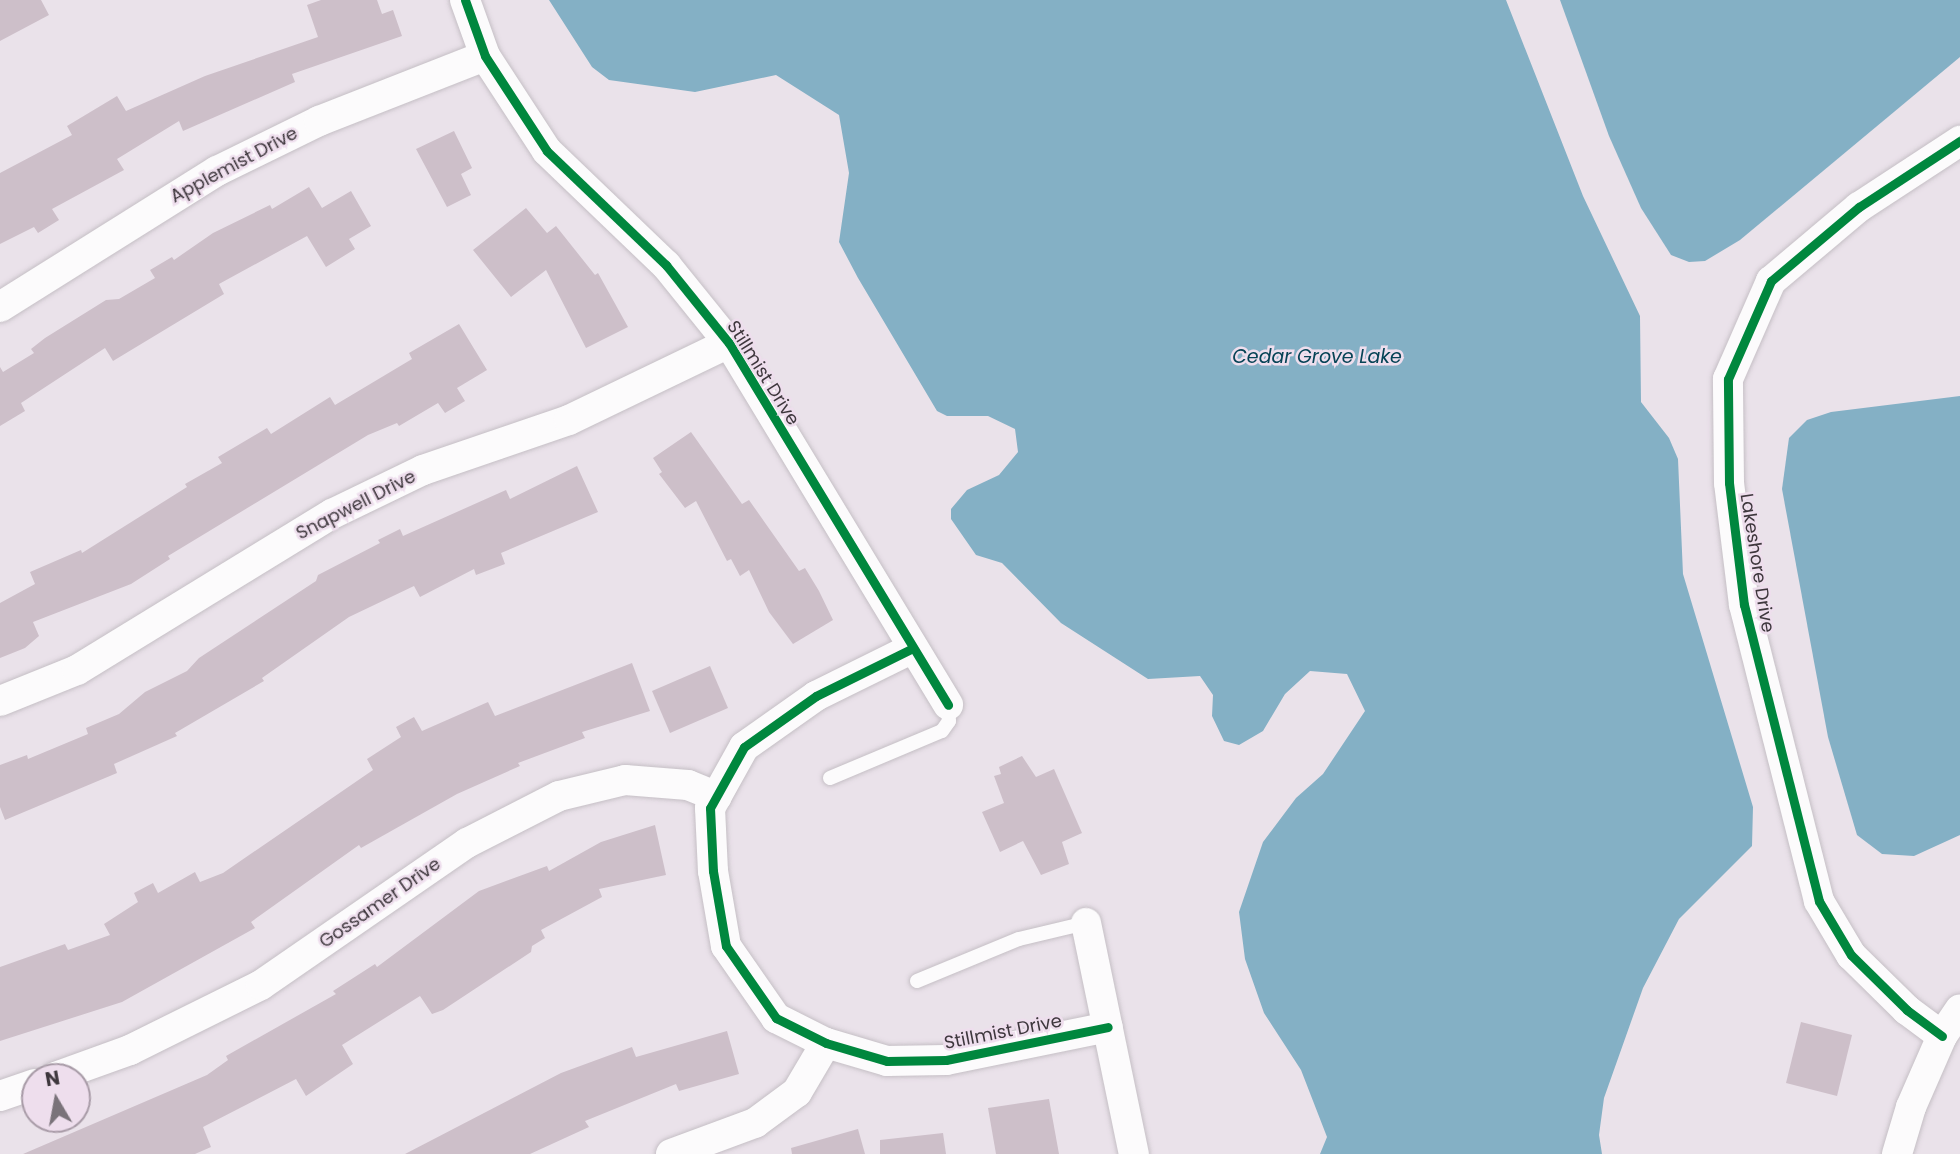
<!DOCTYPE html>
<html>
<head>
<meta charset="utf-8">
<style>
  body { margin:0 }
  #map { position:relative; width:1960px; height:1154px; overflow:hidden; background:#eae2ea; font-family:Poppins,sans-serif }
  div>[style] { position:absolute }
  .water>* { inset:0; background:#84b0c5 }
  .building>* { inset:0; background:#cdbfc9 }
  .roads { filter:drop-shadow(0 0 2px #c5bfc5) drop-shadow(0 0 2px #c5bfc5) }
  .lane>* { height:14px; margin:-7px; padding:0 7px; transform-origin:7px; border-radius:7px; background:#fcfbfc }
  .street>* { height:30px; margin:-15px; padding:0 15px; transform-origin:15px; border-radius:15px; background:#fcfbfc }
  .cycleway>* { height:9px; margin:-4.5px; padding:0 4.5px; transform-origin:4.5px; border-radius:4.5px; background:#00873e }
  span { translate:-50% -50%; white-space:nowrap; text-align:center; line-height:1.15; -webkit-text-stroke:5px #eedeed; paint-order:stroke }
  .street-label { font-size:18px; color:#3e373d }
  .water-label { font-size:19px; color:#064356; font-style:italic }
  .north { position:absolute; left:21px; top:1063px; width:70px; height:70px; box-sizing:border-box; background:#eedeed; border:2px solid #a89ba7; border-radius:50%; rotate:350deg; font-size:19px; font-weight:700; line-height:28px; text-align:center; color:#3e373d }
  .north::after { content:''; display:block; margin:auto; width:24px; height:32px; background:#7a737a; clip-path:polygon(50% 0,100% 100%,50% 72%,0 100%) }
</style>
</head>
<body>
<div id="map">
  <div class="water">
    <div style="clip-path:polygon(549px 0,1506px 0,1583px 196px,1640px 316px,1641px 402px,1669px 438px,1678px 459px,1683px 574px,1753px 807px,1752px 846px,1679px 919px,1643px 988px,1604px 1098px,1599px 1135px,1602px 1154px,1320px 1154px,1327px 1137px,1301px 1070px,1264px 1013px,1245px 959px,1239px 912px,1263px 842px,1296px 798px,1323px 774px,1365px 711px,1347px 674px,1310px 671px,1285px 694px,1263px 731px,1239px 745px,1224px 741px,1212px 716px,1213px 695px,1200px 676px,1148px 679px,1061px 623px,1002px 563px,976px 555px,951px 519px,951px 509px,967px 490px,999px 475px,1018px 452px,1015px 429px,988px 416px,947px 416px,937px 411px,858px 278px,839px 242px,849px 173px,839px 115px,776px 75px,695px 92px,609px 80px,592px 67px)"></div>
    <div style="clip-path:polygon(1560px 0,1960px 0,1960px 57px,1740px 240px,1705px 261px,1689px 262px,1671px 255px,1641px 208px,1609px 136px)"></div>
    <div style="clip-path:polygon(1960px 396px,1960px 835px,1914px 856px,1882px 854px,1857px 835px,1828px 737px,1782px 489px,1789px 438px,1807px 420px,1831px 412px)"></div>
  </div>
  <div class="building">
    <div style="clip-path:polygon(0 0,41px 0,49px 15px,0 41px)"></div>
    <div style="clip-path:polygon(321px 0,377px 0,382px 14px,393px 10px,402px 36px,292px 74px,295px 82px,183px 131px,179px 121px,117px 159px,124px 170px,52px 209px,59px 220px,38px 233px,34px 227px,0 244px,0 173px,72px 135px,67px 126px,117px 96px,126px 111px,205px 76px,318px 37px,307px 5px)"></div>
    <div style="clip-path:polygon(454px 131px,472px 168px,461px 174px,471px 195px,447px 207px,416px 149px)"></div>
    <div style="clip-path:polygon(309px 187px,322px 208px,351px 191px,371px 226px,349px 239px,355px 249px,326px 267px,307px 236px,219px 284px,224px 294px,113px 361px,105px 348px,21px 403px,25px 411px,0 426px,0 367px,3px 372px,34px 353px,31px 349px,45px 338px,106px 300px,119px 299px,155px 278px,150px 270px,172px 257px,174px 260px,213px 233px,270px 205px,272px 209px)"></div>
    <div style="clip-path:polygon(526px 208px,547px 233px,556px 226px,595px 275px,598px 273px,628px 327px,586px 348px,546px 270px,511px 297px,473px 250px)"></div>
    <div style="clip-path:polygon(459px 324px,487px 370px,457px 388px,465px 401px,445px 413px,438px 403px,399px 426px,397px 423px,368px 435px,168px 556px,170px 559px,131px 584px,33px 622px,39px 636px,25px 648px,0 658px,0 603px,35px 584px,30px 572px,81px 550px,82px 553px,187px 487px,185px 484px,222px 463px,218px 457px,267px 428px,271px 434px,330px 397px,335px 405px,412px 359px,409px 353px)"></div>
    <div style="clip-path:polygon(691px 432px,742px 504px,749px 500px,799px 571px,805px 568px,819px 591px,833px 620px,793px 644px,769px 612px,749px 570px,740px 576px,731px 559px,727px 561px,696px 501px,685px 508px,659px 474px,662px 472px,653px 458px)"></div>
    <div style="clip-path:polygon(577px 466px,598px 512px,501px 553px,505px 564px,476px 575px,474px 569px,420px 597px,414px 586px,349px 617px,262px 678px,264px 681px,175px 733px,177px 736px,114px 764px,117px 773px,5px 820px,0 807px,0 765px,27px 755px,28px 759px,88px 734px,86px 728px,119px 714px,145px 692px,187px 671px,199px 658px,316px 581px,318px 575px,380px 543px,378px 540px,400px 529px,403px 536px,506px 490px,510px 499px)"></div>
    <div style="clip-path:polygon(632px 663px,650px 711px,582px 732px,585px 738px,518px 763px,520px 766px,457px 794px,361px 848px,359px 845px,251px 922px,255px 928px,122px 1002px,0 1041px,0 967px,65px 944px,68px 950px,110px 935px,104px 924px,138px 902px,134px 893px,153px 883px,158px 893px,195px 872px,200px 882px,223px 873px,373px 770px,367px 759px,401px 737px,396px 727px,414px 717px,422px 731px,488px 702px,495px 716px)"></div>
    <div style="clip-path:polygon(710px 666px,728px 708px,670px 733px,652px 691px)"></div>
    <div style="clip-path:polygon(1022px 756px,1036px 777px,1054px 769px,1082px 833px,1062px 842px,1069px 864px,1041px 875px,1023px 841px,1000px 852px,982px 812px,1004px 803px,994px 776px,1001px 774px,999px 767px)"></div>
    <div style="clip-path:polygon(655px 825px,666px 875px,599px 889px,602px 897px,541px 930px,545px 938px,532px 946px,531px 952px,443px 1010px,432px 1014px,420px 996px,342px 1045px,353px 1064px,306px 1096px,296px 1079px,203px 1127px,211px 1147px,195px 1154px,23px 1154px,207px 1075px,228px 1060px,226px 1056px,336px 994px,333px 991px,375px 964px,377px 967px,479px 891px,547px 866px,549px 871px,601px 842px)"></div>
    <div style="clip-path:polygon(1801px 1022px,1852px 1035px,1837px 1096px,1786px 1083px)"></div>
    <div style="clip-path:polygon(727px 1031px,739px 1074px,679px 1091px,676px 1084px,585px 1121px,589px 1127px,530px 1154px,405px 1154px,561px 1073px,632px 1047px,636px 1057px)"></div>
    <div style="clip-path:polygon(1049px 1099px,1059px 1154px,996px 1154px,988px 1108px)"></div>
    <div style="clip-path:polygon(858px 1129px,865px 1154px,792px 1154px,791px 1148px)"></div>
    <div style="clip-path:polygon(943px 1133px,946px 1154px,880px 1154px,880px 1140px)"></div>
  </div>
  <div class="roads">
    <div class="lane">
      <div style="left:830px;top:778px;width:121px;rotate:-22.8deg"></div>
      <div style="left:942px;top:731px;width:12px;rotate:-55deg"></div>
      <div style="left:949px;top:721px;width:16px;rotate:-94deg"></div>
      <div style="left:917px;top:981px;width:110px;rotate:-22.4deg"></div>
      <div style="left:1019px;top:939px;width:69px;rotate:-13.4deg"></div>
    </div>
    <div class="street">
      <div style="left:465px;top:0;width:59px;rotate:70.3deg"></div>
      <div style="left:485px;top:56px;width:113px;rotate:56.9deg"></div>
      <div style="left:547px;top:151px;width:165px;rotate:43.8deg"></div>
      <div style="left:666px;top:265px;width:100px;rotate:51.1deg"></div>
      <div style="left:729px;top:343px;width:423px;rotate:58.8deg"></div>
      <div style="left:0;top:307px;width:256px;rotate:-32.1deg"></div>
      <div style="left:217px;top:171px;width:114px;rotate:-26.1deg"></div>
      <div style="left:319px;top:121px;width:178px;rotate:-21.4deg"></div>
      <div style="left:913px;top:648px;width:108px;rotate:153.7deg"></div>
      <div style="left:816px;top:696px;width:88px;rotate:144.7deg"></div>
      <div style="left:744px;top:747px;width:70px;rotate:119.1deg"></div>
      <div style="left:710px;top:808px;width:63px;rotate:87.3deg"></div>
      <div style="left:713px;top:871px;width:76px;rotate:80.2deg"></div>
      <div style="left:726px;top:946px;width:88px;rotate:55.2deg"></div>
      <div style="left:776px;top:1018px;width:56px;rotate:26.6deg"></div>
      <div style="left:826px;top:1043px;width:64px;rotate:16.4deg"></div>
      <div style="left:887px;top:1061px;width:59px;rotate:-1deg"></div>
      <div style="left:946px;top:1060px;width:165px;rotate:-11.5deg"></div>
      <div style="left:0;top:701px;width:83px;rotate:-21.9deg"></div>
      <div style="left:77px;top:670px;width:299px;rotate:-31.5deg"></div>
      <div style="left:332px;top:514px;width:101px;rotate:-25.8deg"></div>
      <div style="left:423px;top:470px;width:154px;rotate:-18.9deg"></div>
      <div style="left:569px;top:420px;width:178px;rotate:-25.7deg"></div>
      <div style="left:1086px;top:923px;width:236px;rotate:78.3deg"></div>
      <div style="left:1942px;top:1036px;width:44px;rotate:-143.4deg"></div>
      <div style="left:1907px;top:1010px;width:78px;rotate:-135.5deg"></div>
      <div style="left:1851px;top:955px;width:63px;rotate:-120.7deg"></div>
      <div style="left:1819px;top:901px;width:305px;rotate:-104.2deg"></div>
      <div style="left:1744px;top:605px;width:123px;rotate:-97deg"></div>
      <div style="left:1729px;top:483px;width:104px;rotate:-90.6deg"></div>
      <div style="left:1728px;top:379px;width:107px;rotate:-66.3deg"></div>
      <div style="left:1771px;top:281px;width:115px;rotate:-40.1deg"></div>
      <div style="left:1859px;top:207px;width:121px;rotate:-33.2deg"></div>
      <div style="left:55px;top:1077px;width:80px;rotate:-19.8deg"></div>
      <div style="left:130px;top:1050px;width:146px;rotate:-26.4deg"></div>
      <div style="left:261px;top:985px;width:250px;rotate:-34.6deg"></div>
      <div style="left:467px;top:843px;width:103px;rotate:-27.1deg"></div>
      <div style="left:559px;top:796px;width:68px;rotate:-13.6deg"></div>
      <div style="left:625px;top:780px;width:63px;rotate:4.5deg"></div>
      <div style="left:688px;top:785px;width:31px;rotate:22deg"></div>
      <div style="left:0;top:1096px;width:37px;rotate:-19deg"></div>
      <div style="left:671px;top:1154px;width:90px;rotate:-20.3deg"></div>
      <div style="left:755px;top:1123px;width:52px;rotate:-36.4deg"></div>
      <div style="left:797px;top:1092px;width:57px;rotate:-59.4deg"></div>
      <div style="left:1897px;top:1154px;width:49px;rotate:-73.4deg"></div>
      <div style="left:1911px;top:1107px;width:77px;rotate:-66.4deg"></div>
      <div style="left:1942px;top:1036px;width:32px;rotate:-56deg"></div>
    </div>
  </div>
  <div class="cycleway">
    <div style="left:465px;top:0;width:59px;rotate:70.3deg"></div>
    <div style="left:485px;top:56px;width:113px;rotate:56.9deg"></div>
    <div style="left:547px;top:151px;width:165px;rotate:43.8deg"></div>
    <div style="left:666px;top:265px;width:100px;rotate:51.1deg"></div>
    <div style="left:729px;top:343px;width:423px;rotate:58.8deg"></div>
    <div style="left:913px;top:648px;width:108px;rotate:153.7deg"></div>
    <div style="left:816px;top:696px;width:88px;rotate:144.7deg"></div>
    <div style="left:744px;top:747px;width:70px;rotate:119.1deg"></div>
    <div style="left:710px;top:808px;width:63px;rotate:87.3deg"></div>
    <div style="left:713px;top:871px;width:76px;rotate:80.2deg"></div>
    <div style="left:726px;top:946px;width:88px;rotate:55.2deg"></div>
    <div style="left:776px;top:1018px;width:56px;rotate:26.6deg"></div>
    <div style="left:826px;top:1043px;width:64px;rotate:16.4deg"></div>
    <div style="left:887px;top:1061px;width:59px;rotate:-1deg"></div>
    <div style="left:946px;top:1060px;width:165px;rotate:-11.5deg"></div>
    <div style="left:1942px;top:1036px;width:44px;rotate:-143.4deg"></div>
    <div style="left:1907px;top:1010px;width:78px;rotate:-135.5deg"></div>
    <div style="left:1851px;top:955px;width:63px;rotate:-120.7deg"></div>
    <div style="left:1819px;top:901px;width:305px;rotate:-104.2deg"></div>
    <div style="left:1744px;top:605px;width:123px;rotate:-97deg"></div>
    <div style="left:1729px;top:483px;width:104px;rotate:-90.6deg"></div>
    <div style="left:1728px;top:379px;width:107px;rotate:-66.3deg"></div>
    <div style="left:1771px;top:281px;width:115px;rotate:-40.1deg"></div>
    <div style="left:1859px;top:207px;width:121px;rotate:-33.2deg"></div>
  </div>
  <div class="street-label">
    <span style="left:234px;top:165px;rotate:-28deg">Applemist Drive</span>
    <span style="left:763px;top:373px;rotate:58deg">Stillmist Drive</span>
    <span style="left:356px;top:505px;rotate:-27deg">Snapwell Drive</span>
    <span style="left:1757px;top:563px;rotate:81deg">Lakeshore Drive</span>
    <span style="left:380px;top:903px;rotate:-35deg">Gossamer Drive</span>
    <span style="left:1003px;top:1032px;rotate:-11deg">Stillmist Drive</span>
  </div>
  <div class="water-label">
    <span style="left:1317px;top:357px">Cedar Grove Lake</span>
  </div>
  <div class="north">N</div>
</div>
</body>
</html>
